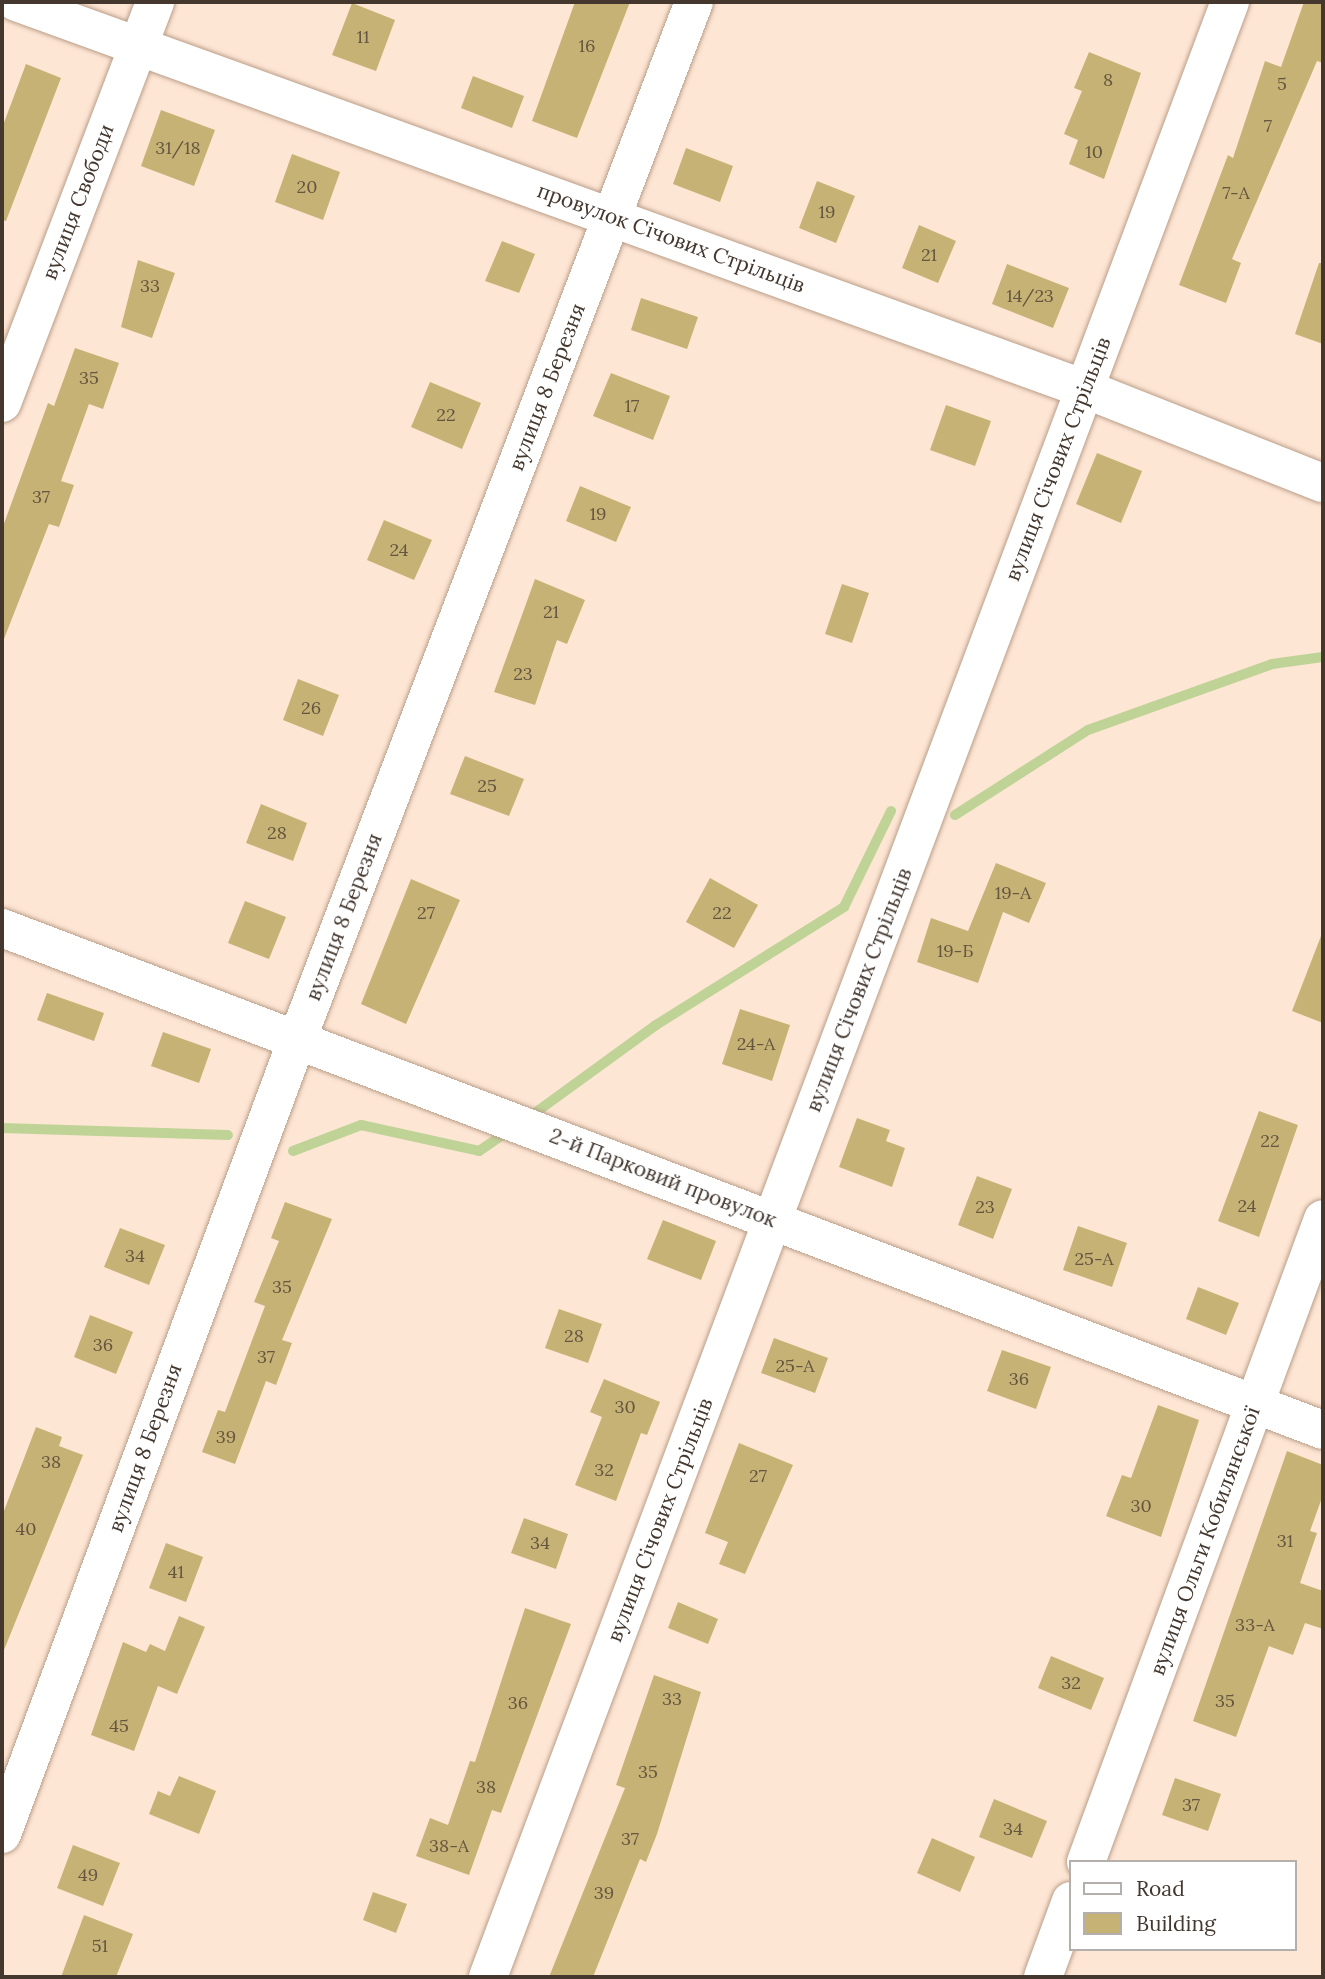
<!DOCTYPE html>
<html>
<head>
<meta charset="utf-8">
<style>
  body { margin:0 }
  #map { position:relative; width:1325px; height:1979px; overflow:hidden; background:#fee6d4; font-family:Lora,serif }
  div>[style] { position:absolute }
  .stream>* { height:10px; margin:-5px; padding:0 5px; transform-origin:5px; border-radius:5px; background:#bfd397 }
  .building>* { inset:0; background:#c7b276 }
  .roads { filter:drop-shadow(0 0 2px #b99e89) drop-shadow(0 0 2px #b99e89) }
  .minor>* { height:38px; margin:-19px; padding:0 19px; transform-origin:19px; border-radius:19px; background:#fff }
  span { translate:-50% -50%; white-space:nowrap; text-align:center; line-height:1.15; -webkit-text-stroke:7px #fff; paint-order:stroke }
  .number-label { font-size:18px; color:#645640 }
  .number-label span { -webkit-text-stroke-width:0 }
  .street-label { font-size:21px; color:#43372e }
  .frame { position:absolute; inset:0; border:4px solid #43372e; pointer-events:none }
  .legend { position:absolute; left:1069px; top:1860px; width:228px; height:91px; box-sizing:border-box; background:#fff; border:2px solid #b4afab; margin:0; padding:9px 12px; list-style:none; font-size:21px; color:#43372e }
  .legend li { display:flex; align-items:center; gap:14px; height:35px }
  .legend b { width:35px; border:2px solid #b4afab }
</style>
</head>
<body>
<div id="map">
  <div class="stream">
    <div style="left:955px;top:815px;width:158px;rotate:-32.6deg"></div>
    <div style="left:1088px;top:730px;width:195px;rotate:-19.7deg"></div>
    <div style="left:1272px;top:664px;width:51px;rotate:-7.8deg"></div>
    <div style="left:528px;top:1118px;width:158px;rotate:-36deg"></div>
    <div style="left:656px;top:1025px;width:222px;rotate:-32.1deg"></div>
    <div style="left:844px;top:907px;width:107px;rotate:-63.9deg"></div>
    <div style="left:2px;top:1128px;width:226px;rotate:1.8deg"></div>
    <div style="left:293px;top:1151px;width:73px;rotate:-20.9deg"></div>
    <div style="left:361px;top:1125px;width:121px;rotate:12.4deg"></div>
    <div style="left:479px;top:1151px;width:36px;rotate:-34deg"></div>
  </div>
  <div class="building">
    <div style="clip-path:polygon(575px 2px,630px 2px,577px 138px,532px 121px)"></div>
    <div style="clip-path:polygon(1304px 2px,1323px 2px,1323px 63px,1317px 61px,1232px 259px,1241px 263px,1226px 303px,1179px 285px,1228px 155px,1233px 158px,1265px 61px,1281px 67px)"></div>
    <div style="clip-path:polygon(352px 3px,395px 20px,376px 71px,332px 55px)"></div>
    <div style="clip-path:polygon(1089px 52px,1141px 73px,1104px 179px,1069px 164px,1078px 140px,1064px 134px,1082px 91px,1074px 88px)"></div>
    <div style="clip-path:polygon(26px 64px,61px 78px,6px 221px,2px 220px,2px 128px)"></div>
    <div style="clip-path:polygon(473px 76px,524px 96px,512px 128px,461px 108px)"></div>
    <div style="clip-path:polygon(161px 110px,215px 130px,194px 186px,141px 166px)"></div>
    <div style="clip-path:polygon(686px 148px,733px 166px,720px 202px,673px 184px)"></div>
    <div style="clip-path:polygon(292px 154px,340px 172px,323px 220px,275px 202px)"></div>
    <div style="clip-path:polygon(817px 181px,855px 196px,836px 243px,799px 228px)"></div>
    <div style="clip-path:polygon(919px 225px,956px 241px,938px 283px,902px 268px)"></div>
    <div style="clip-path:polygon(502px 241px,535px 254px,519px 293px,485px 281px)"></div>
    <div style="clip-path:polygon(138px 260px,175px 273px,152px 338px,121px 327px)"></div>
    <div style="clip-path:polygon(1319px 263px,1323px 263px,1323px 344px,1295px 334px)"></div>
    <div style="clip-path:polygon(1007px 264px,1069px 288px,1053px 328px,992px 304px)"></div>
    <div style="clip-path:polygon(641px 298px,698px 317px,687px 349px,631px 330px)"></div>
    <div style="clip-path:polygon(75px 348px,119px 363px,103px 409px,89px 404px,61px 481px,74px 485px,59px 527px,49px 524px,2px 644px,2px 529px,48px 403px,54px 406px)"></div>
    <div style="clip-path:polygon(611px 373px,670px 396px,653px 440px,593px 416px)"></div>
    <div style="clip-path:polygon(430px 382px,481px 403px,462px 449px,411px 427px)"></div>
    <div style="clip-path:polygon(946px 405px,991px 421px,975px 466px,930px 450px)"></div>
    <div style="clip-path:polygon(1097px 453px,1142px 471px,1121px 523px,1076px 504px)"></div>
    <div style="clip-path:polygon(580px 486px,631px 507px,616px 542px,566px 521px)"></div>
    <div style="clip-path:polygon(384px 520px,432px 540px,414px 580px,367px 560px)"></div>
    <div style="clip-path:polygon(535px 579px,585px 600px,567px 644px,557px 640px,535px 705px,494px 692px)"></div>
    <div style="clip-path:polygon(842px 584px,869px 593px,852px 643px,825px 634px)"></div>
    <div style="clip-path:polygon(298px 679px,339px 695px,323px 736px,283px 720px)"></div>
    <div style="clip-path:polygon(465px 756px,524px 779px,509px 816px,450px 794px)"></div>
    <div style="clip-path:polygon(261px 804px,307px 823px,293px 861px,246px 843px)"></div>
    <div style="clip-path:polygon(996px 863px,1046px 883px,1029px 923px,1003px 912px,978px 983px,917px 962px,931px 918px,968px 931px)"></div>
    <div style="clip-path:polygon(710px 878px,758px 905px,734px 948px,686px 922px)"></div>
    <div style="clip-path:polygon(411px 879px,460px 900px,406px 1024px,361px 1004px)"></div>
    <div style="clip-path:polygon(245px 901px,286px 917px,269px 959px,228px 943px)"></div>
    <div style="clip-path:polygon(1321px 936px,1323px 937px,1323px 1023px,1292px 1011px)"></div>
    <div style="clip-path:polygon(47px 993px,104px 1013px,94px 1041px,37px 1020px)"></div>
    <div style="clip-path:polygon(740px 1009px,790px 1025px,772px 1081px,722px 1064px)"></div>
    <div style="clip-path:polygon(163px 1032px,211px 1049px,199px 1083px,151px 1066px)"></div>
    <div style="clip-path:polygon(1259px 1111px,1298px 1125px,1259px 1237px,1218px 1221px)"></div>
    <div style="clip-path:polygon(857px 1118px,890px 1130px,886px 1141px,905px 1148px,892px 1187px,839px 1167px)"></div>
    <div style="clip-path:polygon(977px 1176px,1012px 1189px,993px 1239px,958px 1225px)"></div>
    <div style="clip-path:polygon(285px 1202px,332px 1219px,282px 1340px,292px 1343px,276px 1385px,266px 1381px,235px 1464px,202px 1452px,218px 1410px,225px 1412px,265px 1306px,254px 1302px,279px 1241px,271px 1238px)"></div>
    <div style="clip-path:polygon(663px 1220px,716px 1241px,701px 1280px,647px 1259px)"></div>
    <div style="clip-path:polygon(1078px 1226px,1127px 1243px,1112px 1287px,1063px 1270px)"></div>
    <div style="clip-path:polygon(120px 1228px,165px 1245px,149px 1285px,104px 1267px)"></div>
    <div style="clip-path:polygon(1198px 1287px,1239px 1303px,1226px 1335px,1186px 1319px)"></div>
    <div style="clip-path:polygon(559px 1309px,602px 1324px,588px 1363px,545px 1348px)"></div>
    <div style="clip-path:polygon(90px 1315px,133px 1332px,116px 1374px,74px 1357px)"></div>
    <div style="clip-path:polygon(774px 1338px,828px 1358px,815px 1393px,761px 1373px)"></div>
    <div style="clip-path:polygon(1002px 1350px,1051px 1367px,1036px 1409px,987px 1391px)"></div>
    <div style="clip-path:polygon(604px 1379px,660px 1402px,647px 1435px,641px 1433px,616px 1501px,575px 1485px,602px 1417px,590px 1412px)"></div>
    <div style="clip-path:polygon(1158px 1405px,1199px 1420px,1161px 1537px,1106px 1516px,1122px 1475px,1131px 1478px)"></div>
    <div style="clip-path:polygon(36px 1427px,62px 1437px,59px 1446px,83px 1455px,4px 1650px,2px 1516px)"></div>
    <div style="clip-path:polygon(739px 1443px,793px 1465px,745px 1574px,719px 1564px,728px 1542px,705px 1533px)"></div>
    <div style="clip-path:polygon(1287px 1451px,1323px 1465px,1323px 1495px,1310px 1531px,1317px 1533px,1300px 1583px,1323px 1591px,1323px 1629px,1305px 1623px,1293px 1655px,1269px 1646px,1236px 1737px,1193px 1721px)"></div>
    <div style="clip-path:polygon(524px 1518px,568px 1534px,556px 1569px,511px 1553px)"></div>
    <div style="clip-path:polygon(166px 1543px,203px 1557px,186px 1602px,149px 1588px)"></div>
    <div style="clip-path:polygon(678px 1602px,718px 1619px,708px 1644px,668px 1628px)"></div>
    <div style="clip-path:polygon(525px 1608px,571px 1624px,501px 1813px,492px 1810px,469px 1875px,416px 1856px,430px 1818px,448px 1825px,470px 1761px,475px 1762px)"></div>
    <div style="clip-path:polygon(179px 1616px,205px 1627px,177px 1694px,158px 1686px,134px 1751px,91px 1735px,123px 1642px,146px 1652px,150px 1644px,165px 1651px)"></div>
    <div style="clip-path:polygon(1051px 1656px,1104px 1678px,1091px 1710px,1038px 1688px)"></div>
    <div style="clip-path:polygon(654px 1675px,701px 1692px,657px 1834px,646px 1862px,640px 1859px,593px 1977px,549px 1977px,625px 1788px,616px 1785px)"></div>
    <div style="clip-path:polygon(179px 1776px,216px 1791px,199px 1834px,149px 1814px,158px 1791px,170px 1796px)"></div>
    <div style="clip-path:polygon(1175px 1778px,1221px 1794px,1208px 1831px,1162px 1815px)"></div>
    <div style="clip-path:polygon(994px 1799px,1047px 1821px,1032px 1858px,979px 1837px)"></div>
    <div style="clip-path:polygon(932px 1838px,975px 1857px,960px 1892px,917px 1873px)"></div>
    <div style="clip-path:polygon(73px 1845px,120px 1863px,103px 1906px,57px 1888px)"></div>
    <div style="clip-path:polygon(373px 1892px,407px 1904px,396px 1933px,363px 1920px)"></div>
    <div style="clip-path:polygon(84px 1915px,133px 1934px,116px 1977px,61px 1977px)"></div>
  </div>
  <div class="roads">
    <div class="minor">
      <div style="left:16px;top:2px;width:1137px;rotate:19.9deg"></div>
      <div style="left:1085px;top:389px;width:256px;rotate:21.6deg"></div>
      <div style="left:2px;top:403px;width:429px;rotate:-69.1deg"></div>
      <div style="left:2px;top:928px;width:1413px;rotate:20.81deg"></div>
      <div style="left:2px;top:1834px;width:847px;rotate:-69.62deg"></div>
      <div style="left:297px;top:1040px;width:1111px;rotate:-69.07deg"></div>
      <div style="left:1086px;top:1862px;width:685px;rotate:-69.77deg"></div>
      <div style="left:488px;top:1977px;width:2110px;rotate:-69.41deg"></div>
      <div style="left:1043px;top:1977px;width:81px;rotate:-69.8deg"></div>
    </div>
  </div>
  <div class="number-label">
    <span style="left:363px;top:37px">11</span>
    <span style="left:587px;top:46px">16</span>
    <span style="left:1108px;top:80px">8</span>
    <span style="left:1282px;top:84px">5</span>
    <span style="left:1268px;top:126px">7</span>
    <span style="left:178px;top:148px">31/18</span>
    <span style="left:1094px;top:152px">10</span>
    <span style="left:307px;top:187px">20</span>
    <span style="left:1236px;top:193px">7-А</span>
    <span style="left:827px;top:212px">19</span>
    <span style="left:929px;top:255px">21</span>
    <span style="left:150px;top:286px">33</span>
    <span style="left:1030px;top:296px">14/23</span>
    <span style="left:89px;top:378px">35</span>
    <span style="left:632px;top:406px">17</span>
    <span style="left:446px;top:415px">22</span>
    <span style="left:41px;top:497px">37</span>
    <span style="left:598px;top:514px">19</span>
    <span style="left:399px;top:550px">24</span>
    <span style="left:551px;top:612px">21</span>
    <span style="left:523px;top:674px">23</span>
    <span style="left:311px;top:708px">26</span>
    <span style="left:487px;top:786px">25</span>
    <span style="left:277px;top:833px">28</span>
    <span style="left:1013px;top:893px">19-А</span>
    <span style="left:426px;top:913px">27</span>
    <span style="left:722px;top:913px">22</span>
    <span style="left:955px;top:951px">19-Б</span>
    <span style="left:756px;top:1044px">24-А</span>
    <span style="left:1270px;top:1141px">22</span>
    <span style="left:1247px;top:1206px">24</span>
    <span style="left:985px;top:1207px">23</span>
    <span style="left:135px;top:1256px">34</span>
    <span style="left:1094px;top:1259px">25-А</span>
    <span style="left:282px;top:1287px">35</span>
    <span style="left:574px;top:1336px">28</span>
    <span style="left:103px;top:1345px">36</span>
    <span style="left:266px;top:1357px">37</span>
    <span style="left:795px;top:1366px">25-А</span>
    <span style="left:1019px;top:1379px">36</span>
    <span style="left:625px;top:1407px">30</span>
    <span style="left:226px;top:1437px">39</span>
    <span style="left:51px;top:1462px">38</span>
    <span style="left:604px;top:1470px">32</span>
    <span style="left:758px;top:1476px">27</span>
    <span style="left:1141px;top:1506px">30</span>
    <span style="left:26px;top:1529px">40</span>
    <span style="left:1285px;top:1541px">31</span>
    <span style="left:540px;top:1543px">34</span>
    <span style="left:176px;top:1572px">41</span>
    <span style="left:1255px;top:1625px">33-А</span>
    <span style="left:1071px;top:1683px">32</span>
    <span style="left:672px;top:1699px">33</span>
    <span style="left:1225px;top:1701px">35</span>
    <span style="left:518px;top:1703px">36</span>
    <span style="left:119px;top:1726px">45</span>
    <span style="left:648px;top:1772px">35</span>
    <span style="left:486px;top:1787px">38</span>
    <span style="left:1191px;top:1805px">37</span>
    <span style="left:1013px;top:1829px">34</span>
    <span style="left:630px;top:1839px">37</span>
    <span style="left:449px;top:1846px">38-А</span>
    <span style="left:88px;top:1875px">49</span>
    <span style="left:604px;top:1893px">39</span>
    <span style="left:100px;top:1946px">51</span>
  </div>
  <div class="street-label">
    <span style="left:78px;top:202px;rotate:-69deg">вулиця Свободи</span>
    <span style="left:671px;top:238px;rotate:20deg">провулок Січових Стрільців</span>
    <span style="left:547px;top:387px;rotate:-69deg">вулиця 8 Березня</span>
    <span style="left:1058px;top:459px;rotate:-69deg">вулиця Січових Стрільців</span>
    <span style="left:344px;top:917px;rotate:-69deg">вулиця 8 Березня</span>
    <span style="left:859px;top:990px;rotate:-69deg">вулиця Січових Стрільців</span>
    <span style="left:663px;top:1178px;rotate:21deg">2-й Парковий провулок</span>
    <span style="left:145px;top:1448px;rotate:-70deg">вулиця 8 Березня</span>
    <span style="left:660px;top:1520px;rotate:-69deg">вулиця Січових Стрільців</span>
    <span style="left:1205px;top:1541px;rotate:-70deg">вулиця Ольги Кобилянської</span>
  </div>
  <div class="frame"></div>
  <ul class="legend">
  <li><b style="height:9px;background:#fff"></b>Road</li>
  <li><b style="height:19px;background:#c7b276"></b>Building</li>
  </ul>
</div>
</body>
</html>
